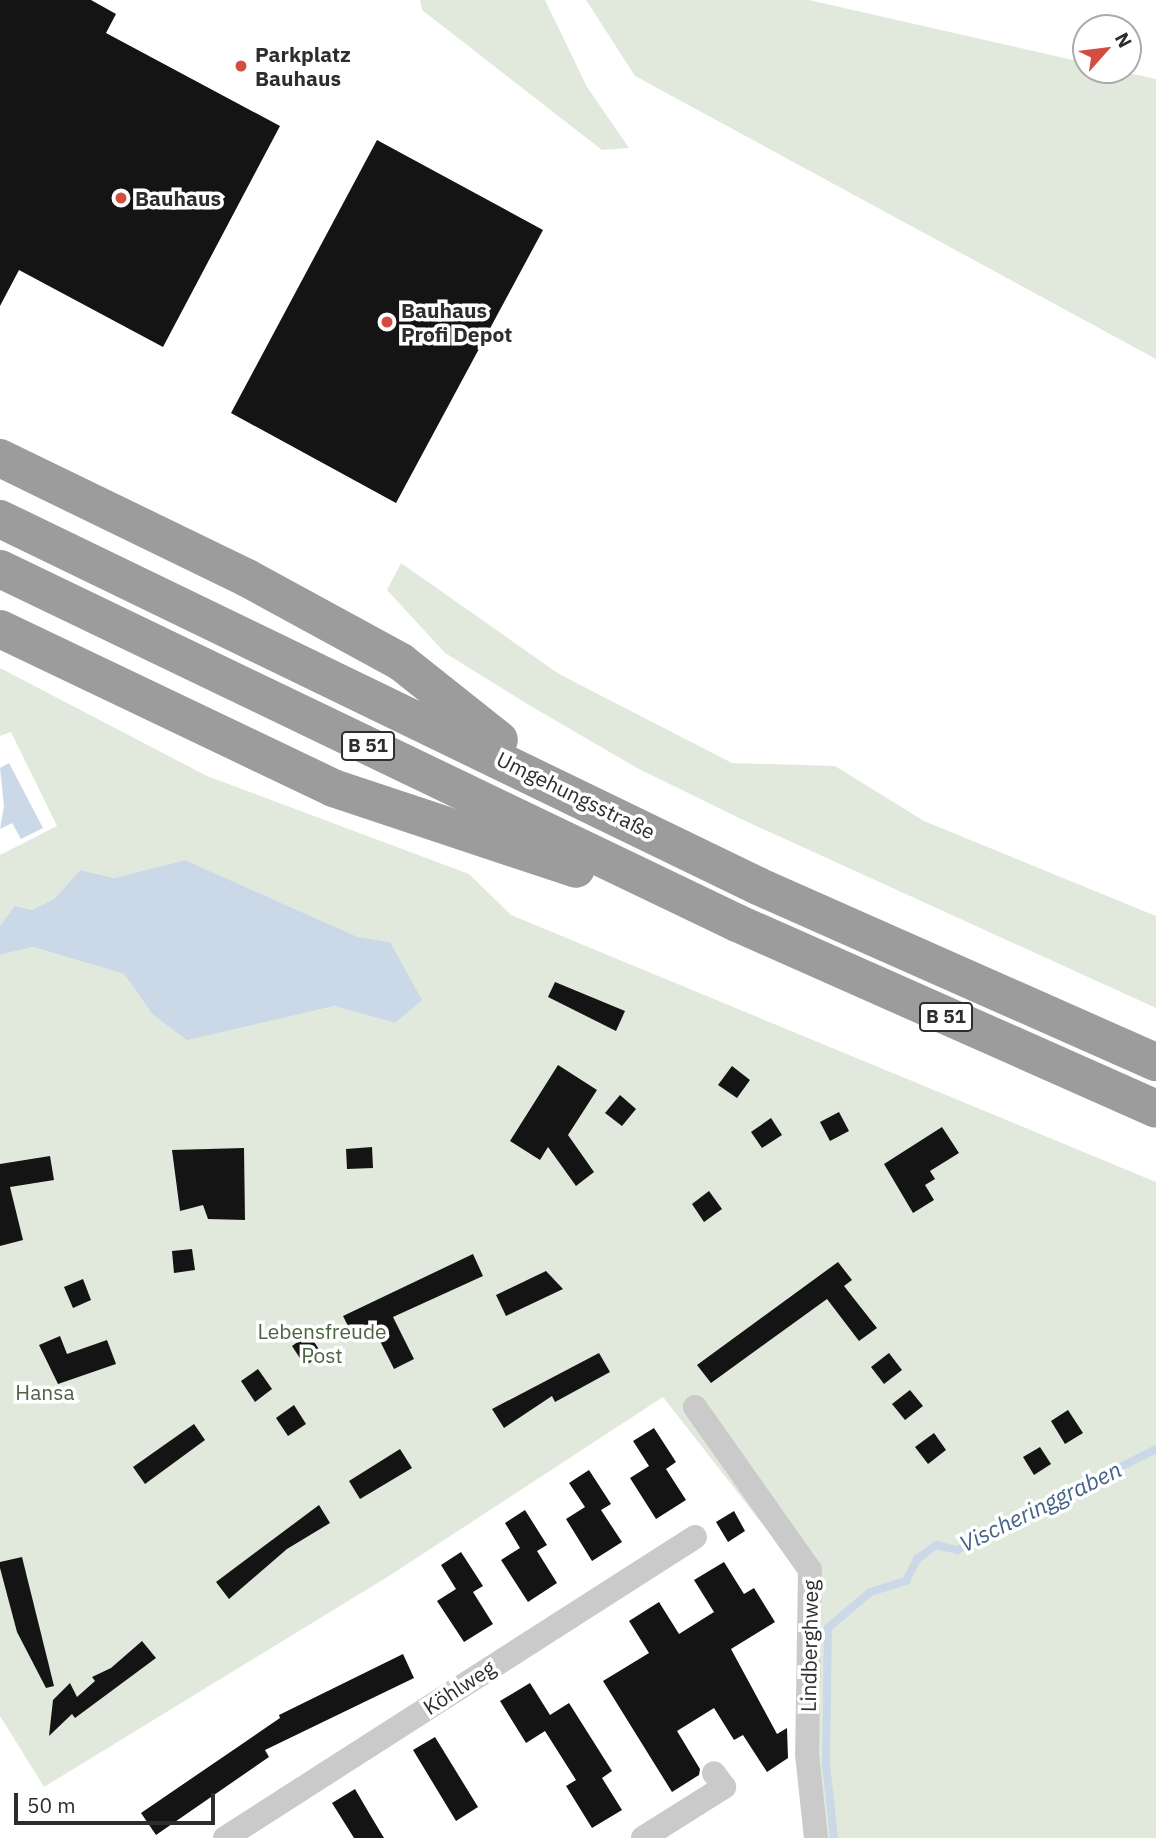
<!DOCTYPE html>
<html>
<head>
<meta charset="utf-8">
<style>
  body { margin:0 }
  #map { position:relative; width:1156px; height:1838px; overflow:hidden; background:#fff; font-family:"IBM Plex Sans",sans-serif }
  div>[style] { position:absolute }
  .green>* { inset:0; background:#e1e9dc }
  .water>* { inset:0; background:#cad8e7 }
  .stream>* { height:8px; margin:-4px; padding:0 4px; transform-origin:4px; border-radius:4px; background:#cad8e7 }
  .building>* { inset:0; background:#141414 }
  .minor>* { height:24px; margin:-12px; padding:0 12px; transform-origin:12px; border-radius:12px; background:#cacaca }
  .trunk>* { height:38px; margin:-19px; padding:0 19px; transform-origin:19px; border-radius:19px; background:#9c9c9c }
  .dots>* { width:19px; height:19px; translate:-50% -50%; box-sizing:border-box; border:4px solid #fff; border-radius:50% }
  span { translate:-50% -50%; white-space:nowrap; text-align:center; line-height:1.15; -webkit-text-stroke:7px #fff; paint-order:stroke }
  .shield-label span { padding:2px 5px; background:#fff; border:2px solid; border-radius:5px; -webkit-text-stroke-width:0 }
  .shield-label { font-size:19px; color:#2d2d2d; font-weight:700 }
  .poi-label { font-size:21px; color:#2d2d2d; font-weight:700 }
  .left { translate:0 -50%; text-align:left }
  .street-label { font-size:21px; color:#2d2d2d }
  .park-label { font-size:21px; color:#4b643f }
  .water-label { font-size:23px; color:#446387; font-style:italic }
  .north { position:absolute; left:1072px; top:14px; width:70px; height:70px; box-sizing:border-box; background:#fff; border:2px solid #ababab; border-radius:50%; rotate:62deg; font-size:19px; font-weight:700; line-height:28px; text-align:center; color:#2d2d2d }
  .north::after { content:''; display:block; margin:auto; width:24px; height:32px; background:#d34c41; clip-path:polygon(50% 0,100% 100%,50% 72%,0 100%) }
  .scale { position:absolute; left:14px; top:1793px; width:201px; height:32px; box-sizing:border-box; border:4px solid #2d2d2d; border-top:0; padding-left:9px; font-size:21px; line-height:24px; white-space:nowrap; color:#2d2d2d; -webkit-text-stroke:5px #fff; paint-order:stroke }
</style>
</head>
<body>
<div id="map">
  <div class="green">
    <div style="clip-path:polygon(420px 0,545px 0,587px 87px,629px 148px,602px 150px,422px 10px)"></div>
    <div style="clip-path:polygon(586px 0,809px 0,1086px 63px,1086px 70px,1115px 70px,1156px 79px,1156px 359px,635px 76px)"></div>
    <div style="clip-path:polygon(401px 563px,559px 674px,732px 763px,835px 766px,924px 821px,1156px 916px,1156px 1008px,741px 819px,637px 768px,534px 708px,445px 653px,387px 590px)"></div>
    <div style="clip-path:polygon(0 668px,207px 776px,469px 874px,511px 915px,1156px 1182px,1156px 1838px,824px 1838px,818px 1798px,814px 1583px,788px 1557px,663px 1397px,389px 1576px,44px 1787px,0 1716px,0 955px,33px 947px,124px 974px,152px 1014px,187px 1039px,336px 1006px,395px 1023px,390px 942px,358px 937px,185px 860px,114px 878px,80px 870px,54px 899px,0 926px,0 855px,57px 826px,11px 732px,0 736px)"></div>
  </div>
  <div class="water">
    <div style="clip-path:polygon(9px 763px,43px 828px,21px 839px,12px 823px,0 829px,4px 806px,0 768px)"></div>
    <div style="clip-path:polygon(185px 860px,358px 937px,390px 942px,422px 1000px,395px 1023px,335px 1006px,187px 1040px,152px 1014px,124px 974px,33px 947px,0 955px,0 926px,15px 906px,32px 910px,54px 899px,80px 870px,114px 878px)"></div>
  </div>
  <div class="stream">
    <div style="left:834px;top:1838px;width:74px;rotate:-96.2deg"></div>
    <div style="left:826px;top:1764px;width:136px;rotate:-89.2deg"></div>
    <div style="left:828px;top:1628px;width:55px;rotate:-40.6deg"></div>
    <div style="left:870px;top:1592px;width:38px;rotate:-17deg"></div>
    <div style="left:906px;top:1581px;width:25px;rotate:-63deg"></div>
    <div style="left:917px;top:1559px;width:24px;rotate:-36deg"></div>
    <div style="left:936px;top:1545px;width:22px;rotate:13deg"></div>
    <div style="left:957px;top:1550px;width:223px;rotate:-26.9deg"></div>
  </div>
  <div class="building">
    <div style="clip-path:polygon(0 0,91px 0,116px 14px,106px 33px,280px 126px,163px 347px,19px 270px,0 306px)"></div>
    <div style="clip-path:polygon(377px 140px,543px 230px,396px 503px,231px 413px)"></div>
    <div style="clip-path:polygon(555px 982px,625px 1011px,616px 1031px,548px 997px)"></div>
    <div style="clip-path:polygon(558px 1065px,597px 1090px,568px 1135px,594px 1172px,576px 1186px,548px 1147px,540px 1160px,510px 1141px)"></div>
    <div style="clip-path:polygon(732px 1066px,750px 1080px,737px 1098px,718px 1085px)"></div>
    <div style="clip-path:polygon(620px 1095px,636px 1109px,622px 1126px,605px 1113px)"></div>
    <div style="clip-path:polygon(839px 1112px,849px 1131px,830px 1141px,820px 1122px)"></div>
    <div style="clip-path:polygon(771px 1118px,782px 1135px,762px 1148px,751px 1132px)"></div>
    <div style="clip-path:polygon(942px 1127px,959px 1153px,930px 1171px,935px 1179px,925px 1185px,934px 1200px,913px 1213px,884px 1164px)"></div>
    <div style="clip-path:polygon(372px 1147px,373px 1168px,347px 1169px,346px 1149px)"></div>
    <div style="clip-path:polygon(244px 1148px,245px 1220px,208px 1219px,203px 1205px,180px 1211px,172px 1150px)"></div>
    <div style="clip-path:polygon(50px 1156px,54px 1180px,10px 1187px,23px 1240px,0 1246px,0 1164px)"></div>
    <div style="clip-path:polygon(709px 1191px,722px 1209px,704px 1222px,692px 1204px)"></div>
    <div style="clip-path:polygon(192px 1249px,195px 1270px,174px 1273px,172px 1251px)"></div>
    <div style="clip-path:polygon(473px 1254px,483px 1276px,393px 1317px,414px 1359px,394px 1369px,374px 1329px,354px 1338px,343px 1316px)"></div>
    <div style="clip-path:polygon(838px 1262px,852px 1280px,844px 1286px,877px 1328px,859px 1341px,827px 1299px,711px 1383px,697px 1365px)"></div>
    <div style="clip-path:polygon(546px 1271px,563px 1289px,506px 1316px,496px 1295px)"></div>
    <div style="clip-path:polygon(83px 1279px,91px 1300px,73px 1308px,64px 1287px)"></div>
    <div style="clip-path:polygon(309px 1334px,322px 1354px,305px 1366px,292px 1346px)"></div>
    <div style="clip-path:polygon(60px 1336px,67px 1354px,107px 1340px,116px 1364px,58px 1384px,39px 1345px)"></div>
    <div style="clip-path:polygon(599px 1353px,610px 1372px,555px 1402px,552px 1396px,504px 1428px,492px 1409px)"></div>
    <div style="clip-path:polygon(889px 1353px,902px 1370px,884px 1384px,871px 1367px)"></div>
    <div style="clip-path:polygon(258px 1369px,272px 1389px,255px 1402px,241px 1381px)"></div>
    <div style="clip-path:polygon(910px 1390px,923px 1406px,905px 1420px,892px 1404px)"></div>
    <div style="clip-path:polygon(294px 1405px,306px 1424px,288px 1436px,276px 1418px)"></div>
    <div style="clip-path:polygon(1068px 1410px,1083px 1433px,1065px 1444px,1051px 1421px)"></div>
    <div style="clip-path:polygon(194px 1424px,205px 1440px,145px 1484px,133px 1467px)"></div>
    <div style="clip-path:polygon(654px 1428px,676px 1462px,666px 1469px,686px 1500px,656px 1519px,630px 1478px,649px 1466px,633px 1441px)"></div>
    <div style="clip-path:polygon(934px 1433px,946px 1450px,928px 1464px,915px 1447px)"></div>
    <div style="clip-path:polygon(1040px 1447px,1051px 1464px,1034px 1475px,1023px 1457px)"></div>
    <div style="clip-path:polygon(400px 1449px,412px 1468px,360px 1499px,349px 1481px)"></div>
    <div style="clip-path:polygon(589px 1470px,611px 1504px,601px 1510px,622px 1542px,592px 1561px,566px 1519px,585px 1507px,569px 1483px)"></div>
    <div style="clip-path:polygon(319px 1505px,330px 1523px,287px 1549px,229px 1599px,216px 1582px)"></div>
    <div style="clip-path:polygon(525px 1510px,547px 1545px,537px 1551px,557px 1583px,528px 1602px,501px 1560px,520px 1548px,505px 1523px)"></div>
    <div style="clip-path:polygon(734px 1511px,745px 1531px,728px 1542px,716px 1522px)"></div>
    <div style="clip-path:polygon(461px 1552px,483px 1586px,473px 1592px,493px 1624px,464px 1642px,437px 1601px,456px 1589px,441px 1565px)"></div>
    <div style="clip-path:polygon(22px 1557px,54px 1686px,46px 1688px,17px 1632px,0 1568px,0 1562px)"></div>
    <div style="clip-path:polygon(724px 1562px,744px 1594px,754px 1588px,775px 1622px,731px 1649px,777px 1734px,787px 1728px,788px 1758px,767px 1772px,743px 1735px,734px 1740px,714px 1708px,677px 1731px,700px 1769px,699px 1775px,672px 1792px,603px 1681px,649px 1653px,629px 1621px,659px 1602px,679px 1634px,714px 1612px,694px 1580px)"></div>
    <div style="clip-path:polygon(142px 1641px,156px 1658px,75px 1718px,72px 1714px,49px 1736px,53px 1700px,70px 1683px,77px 1697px,95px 1681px,92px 1677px,111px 1668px)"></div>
    <div style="clip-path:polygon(403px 1654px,414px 1678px,265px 1750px,269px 1757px,156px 1835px,141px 1813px,280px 1718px,279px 1715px)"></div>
    <div style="clip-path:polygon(530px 1683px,550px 1715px,569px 1703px,612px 1771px,602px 1778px,622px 1810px,592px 1828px,566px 1786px,576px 1780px,545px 1731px,526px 1743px,500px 1701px)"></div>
    <div style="clip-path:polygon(435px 1737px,478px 1807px,456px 1821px,413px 1750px)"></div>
    <div style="clip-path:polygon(355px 1789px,369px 1813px,384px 1838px,354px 1838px,332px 1803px)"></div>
  </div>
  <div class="minor">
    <div style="left:695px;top:1407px;width:199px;rotate:54.8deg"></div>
    <div style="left:810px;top:1570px;width:184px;rotate:90.9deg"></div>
    <div style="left:807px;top:1754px;width:84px;rotate:83.9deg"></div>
    <div style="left:225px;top:1838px;width:558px;rotate:-32.64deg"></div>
    <div style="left:643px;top:1838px;width:96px;rotate:-32.2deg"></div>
    <div style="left:724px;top:1787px;width:17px;rotate:-126deg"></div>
  </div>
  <div class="trunk">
    <div style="left:0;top:458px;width:275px;rotate:25.9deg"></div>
    <div style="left:247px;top:578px;width:175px;rotate:28.6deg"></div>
    <div style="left:401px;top:662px;width:125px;rotate:38.5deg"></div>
    <div style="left:0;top:519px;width:842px;rotate:25.83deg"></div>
    <div style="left:758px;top:886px;width:435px;rotate:23.9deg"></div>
    <div style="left:0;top:569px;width:818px;rotate:25.66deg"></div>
    <div style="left:737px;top:923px;width:458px;rotate:23.9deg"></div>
    <div style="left:0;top:629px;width:369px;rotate:25.5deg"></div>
    <div style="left:333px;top:788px;width:256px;rotate:18.4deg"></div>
  </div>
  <div class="dots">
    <div style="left:241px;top:66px;background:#d34c41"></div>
    <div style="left:121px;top:198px;background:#d34c41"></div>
    <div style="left:387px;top:322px;background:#d34c41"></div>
  </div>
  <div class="shield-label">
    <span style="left:368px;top:746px">B 51</span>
    <span style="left:946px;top:1017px">B 51</span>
  </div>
  <div class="poi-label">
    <span class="left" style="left:255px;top:66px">Parkplatz<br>Bauhaus</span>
    <span class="left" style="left:135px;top:198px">Bauhaus</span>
    <span class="left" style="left:401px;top:322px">Bauhaus<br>Profi Depot</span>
  </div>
  <div class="street-label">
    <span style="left:576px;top:795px;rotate:26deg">Umgehungsstraße</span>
    <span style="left:809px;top:1646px;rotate:-89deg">Lindberghweg</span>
    <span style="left:459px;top:1687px;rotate:-33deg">Köhlweg</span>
  </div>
  <div class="park-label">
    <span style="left:322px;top:1343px">Lebensfreude<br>Post</span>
    <span style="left:45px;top:1392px">Hansa</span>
  </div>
  <div class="water-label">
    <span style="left:1040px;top:1506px;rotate:-26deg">Vischeringgraben</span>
  </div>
  <div class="north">N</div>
  <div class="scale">50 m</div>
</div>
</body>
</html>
